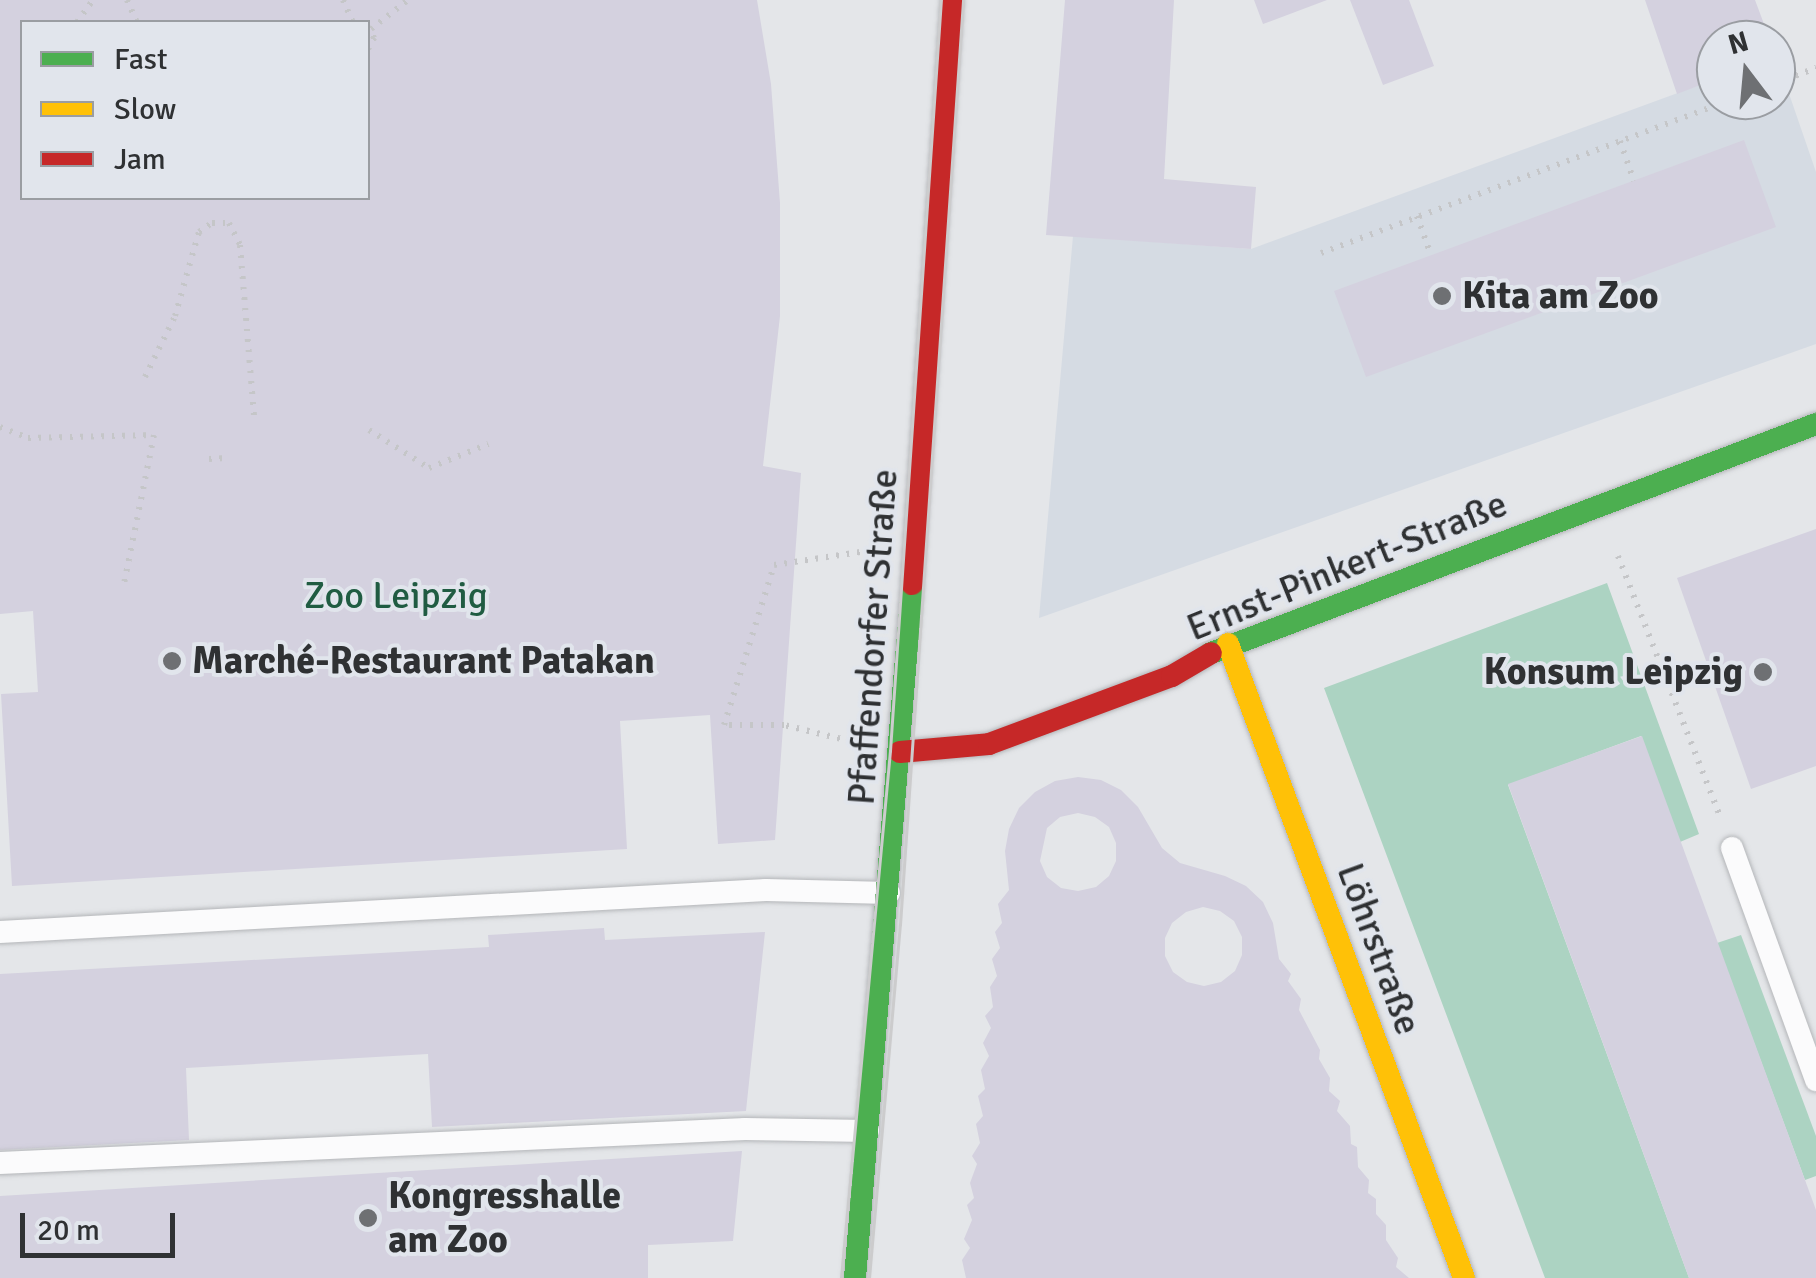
<!DOCTYPE html>
<html>
<head>
<meta charset="utf-8">
<style>
  body { margin:0 }
  #map { position:relative; width:1816px; height:1278px; overflow:hidden; background:#e4e6e9; font-family:Signika,sans-serif }
  div>[style] { position:absolute }
  .built>* { inset:0; background:#d5dbe3 }
  .green>* { inset:0; background:#acd3c2 }
  .building>* { inset:0; background:#d4d1df }
  .path>* { height:6px; margin-top:-3px; transform-origin:0; background:repeating-linear-gradient(90deg,#c5c6c8 0 2.5px,transparent 0 10.5px) }
  .roads { filter:drop-shadow(0 0 2px #b4b6b9) drop-shadow(0 0 2px #b4b6b9) }
  .lane>* { height:22px; margin:-11px; padding:0 11px; transform-origin:11px; border-radius:11px; background:#fbfbfc }
  .fast>* { height:22px; margin:-11px; padding:0 11px; transform-origin:11px; border-radius:11px; background:#4caf50 }
  .slow>* { height:22px; margin:-11px; padding:0 11px; transform-origin:11px; border-radius:11px; background:#ffc107 }
  .jam>* { height:22px; margin:-11px; padding:0 11px; transform-origin:11px; border-radius:11px; background:#c62828 }
  .tram>* { height:2.5px; margin:-1.25px; padding:0 1.25px; transform-origin:1.25px; border-radius:1.25px; background:#cccccd }
  .dots>* { width:28px; height:28px; translate:-50% -50%; box-sizing:border-box; border:5px solid #e1e5ec; border-radius:50% }
  span { translate:-50% -50%; white-space:nowrap; text-align:center; line-height:1.15; -webkit-text-stroke:8px #e1e5ec; paint-order:stroke }
  .poi-label { font-size:38px; color:#2f3133; font-weight:700 }
  .left { translate:0 -50%; text-align:left }
  .right { translate:-100% -50%; text-align:right }
  .street-label { font-size:38px; color:#2f3133 }
  .park-label { font-size:38px; color:#205c42 }
  .legend { position:absolute; left:20px; top:20px; width:350px; height:180px; box-sizing:border-box; background:#e1e5ec; border:2px solid #9a9da2; margin:0; padding:12px 18px; list-style:none; font-size:30px; color:#2f3133 }
  .legend li { display:flex; align-items:center; gap:20px; height:50px }
  .legend b { width:50px; border:2px solid #9a9da2 }
  .north { position:absolute; left:1696px; top:20px; width:100px; height:100px; box-sizing:border-box; background:#e1e5ec; border:2px solid #9a9da2; border-radius:50%; rotate:344deg; font-size:28px; font-weight:700; line-height:40px; text-align:center; color:#2f3133 }
  .north::after { content:''; display:block; margin:auto; width:35px; height:45px; background:#6e7073; clip-path:polygon(50% 0,100% 100%,50% 72%,0 100%) }
  .scale { position:absolute; left:20px; top:1213px; width:155px; height:45px; box-sizing:border-box; border:5px solid #2f3133; border-top:0; padding-left:12px; font-size:30px; line-height:35px; white-space:nowrap; color:#2f3133; -webkit-text-stroke:8px #e1e5ec; paint-order:stroke }
</style>
</head>
<body>
<div id="map">
  <div class="built">
    <div style="clip-path:polygon(1776px 56px,1816px 172px,1816px 344px,1039px 618px,1073px 236px,1251px 249px,1716px 79px,1716px 100px,1776px 100px)"></div>
  </div>
  <div class="green">
    <div style="clip-path:polygon(1607px 583px,1699px 834px,1680px 842px,1641px 736px,1508px 785px,1689px 1278px,1545px 1278px,1324px 688px)"></div>
    <div style="clip-path:polygon(1741px 935px,1816px 1136px,1816px 1176px,1805px 1180px,1717px 943px)"></div>
  </div>
  <div class="building">
    <div style="clip-path:polygon(evenodd,0 0,757px 0,771px 84px,780px 203px,780px 316px,763px 466px,801px 473px,775px 840px,718px 844px,710px 715px,620px 721px,627px 849px,12px 886px,1px 694px,38px 692px,33px 611px,0 614px,0 0,22px 22px,368px 22px,368px 198px,22px 198px,22px 22px)"></div>
    <div style="clip-path:polygon(1065px 0,1174px 0,1164px 179px,1256px 187px,1251px 249px,1046px 235px)"></div>
    <div style="clip-path:polygon(1254px 0,1327px 0,1263px 24px)"></div>
    <div style="clip-path:polygon(1350px 0,1409px 0,1434px 66px,1383px 85px)"></div>
    <div style="clip-path:polygon(1645px 0,1755px 0,1770px 40px,1716px 40px,1716px 79px,1677px 94px)"></div>
    <div style="clip-path:polygon(1744px 140px,1776px 227px,1366px 377px,1334px 291px)"></div>
    <div style="clip-path:polygon(1816px 529px,1816px 766px,1751px 789px,1677px 578px)"></div>
    <div style="clip-path:polygon(1642px 736px,1816px 1210px,1816px 1278px,1689px 1278px,1508px 784px)"></div>
    <div style="clip-path:polygon(evenodd,1078px 777px,1101px 780px,1121px 790px,1138px 807px,1162px 848px,1180px 863px,1225px 876px,1246px 886px,1263px 902px,1273px 923px,1279px 959px,1291px 974px,1288px 981px,1301px 999px,1299px 1010px,1320px 1050px,1319px 1059px,1330px 1078px,1329px 1091px,1340px 1101px,1337px 1111px,1350px 1126px,1351px 1144px,1357px 1147px,1358px 1167px,1369px 1180px,1368px 1193px,1376px 1199px,1376px 1214px,1386px 1225px,1386px 1240px,1398px 1258px,1396px 1267px,1409px 1278px,966px 1278px,962px 1260px,970px 1248px,964px 1239px,972px 1220px,967px 1205px,974px 1198px,970px 1183px,977px 1164px,972px 1156px,980px 1143px,976px 1124px,983px 1116px,978px 1096px,985px 1089px,981px 1070px,989px 1056px,983px 1043px,991px 1028px,985px 1016px,993px 1007px,990px 987px,997px 976px,992px 959px,1000px 948px,995px 932px,1002px 923px,998px 904px,1009px 890px,1005px 851px,1009px 829px,1019px 808px,1035px 792px,1055px 781px,1078px 777px,1078px 813px,1095px 817px,1109px 827px,1116px 843px,1116px 861px,1109px 876px,1096px 887px,1078px 891px,1061px 888px,1047px 877px,1040px 861px,1047px 828px,1060px 817px,1078px 813px,1078px 777px,1203px 907px,1220px 911px,1234px 921px,1242px 937px,1242px 955px,1235px 971px,1221px 982px,1204px 986px,1187px 982px,1173px 972px,1165px 956px,1165px 938px,1172px 923px,1186px 912px,1203px 907px)"></div>
    <div style="clip-path:polygon(604px 928px,605px 940px,765px 932px,746px 1111px,432px 1127px,428px 1054px,186px 1068px,189px 1140px,0 1150px,0 974px,489px 947px,488px 935px)"></div>
    <div style="clip-path:polygon(742px 1151px,733px 1241px,648px 1245px,648px 1278px,0 1278px,0 1196px)"></div>
  </div>
  <div class="path">
    <div style="left:127px;top:0;width:24px;rotate:66deg"></div>
    <div style="left:343px;top:0;width:24px;rotate:66deg"></div>
    <div style="left:77px;top:22px;width:27px;rotate:-54deg"></div>
    <div style="left:371px;top:29px;width:47px;rotate:-38.1deg"></div>
    <div style="left:368px;top:49px;width:13px;rotate:-61deg"></div>
    <div style="left:374px;top:38px;width:12px;rotate:-114deg"></div>
    <div style="left:1776px;top:83px;width:43px;rotate:-20.6deg"></div>
    <div style="left:1620px;top:141px;width:42px;rotate:70.7deg"></div>
    <div style="left:1417px;top:216px;width:41px;rotate:70.3deg"></div>
    <div style="left:1321px;top:253px;width:437px;rotate:-20.5deg"></div>
    <div style="left:145px;top:377px;width:68px;rotate:-63.8deg"></div>
    <div style="left:175px;top:316px;width:87px;rotate:-74.1deg"></div>
    <div style="left:199px;top:232px;width:16px;rotate:-35deg"></div>
    <div style="left:212px;top:223px;width:17px"></div>
    <div style="left:229px;top:223px;width:25px;rotate:63deg"></div>
    <div style="left:240px;top:245px;width:171px;rotate:85.3deg"></div>
    <div style="left:0;top:427px;width:30px;rotate:21deg"></div>
    <div style="left:28px;top:438px;width:126px;rotate:-1.4deg"></div>
    <div style="left:154px;top:435px;width:152px;rotate:101.4deg"></div>
    <div style="left:369px;top:430px;width:71px;rotate:32.3deg"></div>
    <div style="left:429px;top:468px;width:64px;rotate:-22.1deg"></div>
    <div style="left:209px;top:459px;width:17px;rotate:-3deg"></div>
    <div style="left:1618px;top:556px;width:277px;rotate:68.6deg"></div>
    <div style="left:850px;top:741px;width:68px;rotate:-166.4deg"></div>
    <div style="left:784px;top:725px;width:60px;rotate:180deg"></div>
    <div style="left:724px;top:725px;width:168px;rotate:-72.6deg"></div>
    <div style="left:774px;top:565px;width:87px;rotate:-8.6deg"></div>
  </div>
  <div class="roads">
    <div class="lane">
      <div style="left:1732px;top:848px;width:247px;rotate:70.1deg"></div>
      <div style="left:0;top:932px;width:767px;rotate:-3.14deg"></div>
      <div style="left:766px;top:890px;width:123px;rotate:1.4deg"></div>
      <div style="left:0;top:1163px;width:746px;rotate:-2.61deg"></div>
      <div style="left:745px;top:1129px;width:123px;rotate:0.9deg"></div>
    </div>
    <div class="fast">
      <div style="left:1211px;top:653px;width:647px;rotate:-20.73deg"></div>
      <div style="left:855px;top:1278px;width:696px;rotate:-85.3deg"></div>
    </div>
    <div class="slow">
      <div style="left:1228px;top:644px;width:676px;rotate:69.58deg"></div>
    </div>
    <div class="jam">
      <div style="left:912px;top:584px;width:585px;rotate:-86.08deg"></div>
      <div style="left:900px;top:752px;width:89px;rotate:-5.1deg"></div>
      <div style="left:989px;top:744px;width:195px;rotate:-20.4deg"></div>
      <div style="left:1172px;top:676px;width:45px;rotate:-30.5deg"></div>
    </div>
  </div>
  <div class="tram">
    <div style="left:841px;top:1278px;width:529px;rotate:-84.69deg"></div>
    <div style="left:890px;top:751px;width:753px;rotate:-86.12deg"></div>
    <div style="left:869px;top:1278px;width:354px;rotate:-85deg"></div>
    <div style="left:900px;top:925px;width:927px;rotate:-86.1deg"></div>
  </div>
  <div class="dots">
    <div style="left:1442px;top:296px;background:#6e7073"></div>
    <div style="left:172px;top:661px;background:#6e7073"></div>
    <div style="left:1763px;top:672px;background:#6e7073"></div>
    <div style="left:368px;top:1218px;background:#6e7073"></div>
  </div>
  <div class="poi-label">
    <span class="left" style="left:1462px;top:296px">Kita am Zoo</span>
    <span class="left" style="left:192px;top:661px">Marché-Restaurant Patakan</span>
    <span class="right" style="left:1743px;top:672px">Konsum Leipzig</span>
    <span class="left" style="left:388px;top:1218px">Kongresshalle<br>am Zoo</span>
  </div>
  <div class="street-label">
    <span style="left:1347px;top:566px;rotate:-22deg">Ernst-Pinkert-Straße</span>
    <span style="left:873px;top:637px;rotate:-86deg">Pfaffendorfer Straße</span>
    <span style="left:1379px;top:949px;rotate:70deg">Löhrstraße</span>
  </div>
  <div class="park-label">
    <span style="left:396px;top:596px">Zoo Leipzig</span>
  </div>
  <ul class="legend">
  <li><b style="height:12px;background:#4caf50"></b>Fast</li>
  <li><b style="height:12px;background:#ffc107"></b>Slow</li>
  <li><b style="height:12px;background:#c62828"></b>Jam</li>
  </ul>
  <div class="north">N</div>
  <div class="scale">20 m</div>
</div>
</body>
</html>
